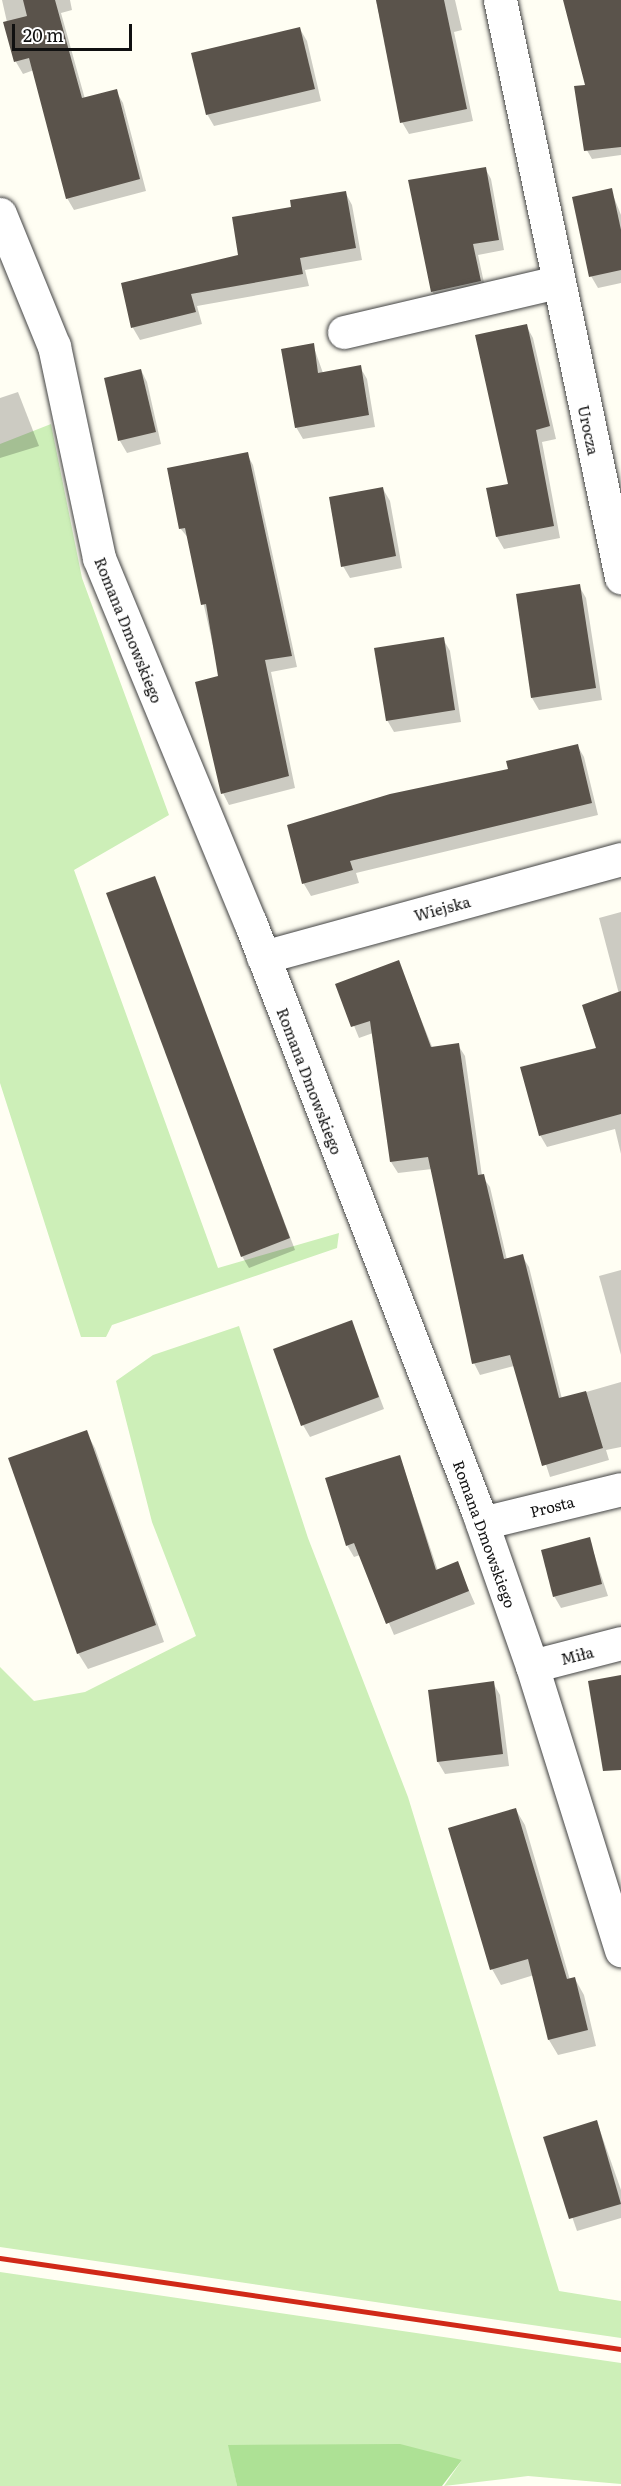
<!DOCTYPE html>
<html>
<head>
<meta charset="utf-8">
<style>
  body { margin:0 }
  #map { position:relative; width:621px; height:2486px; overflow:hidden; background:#fffef3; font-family:Literata,serif }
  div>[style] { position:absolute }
  .green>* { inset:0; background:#cdefb8 }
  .forest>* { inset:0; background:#ade195 }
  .shadow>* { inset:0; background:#0003 }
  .building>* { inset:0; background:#5a534b }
  .roads { filter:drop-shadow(0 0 2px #434343) drop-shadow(0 0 2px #434343) }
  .minor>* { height:33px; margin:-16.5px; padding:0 16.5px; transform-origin:16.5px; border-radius:16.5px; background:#fff }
  .rail>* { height:4.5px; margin:-2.25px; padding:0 2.25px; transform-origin:2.25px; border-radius:2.25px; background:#d02918 }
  span { translate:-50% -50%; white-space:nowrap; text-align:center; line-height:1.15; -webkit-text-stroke:6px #fff; paint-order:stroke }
  .street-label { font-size:15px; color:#101010 }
  .scale { position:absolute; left:12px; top:24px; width:120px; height:27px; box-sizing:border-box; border:3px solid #101010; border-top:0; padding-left:8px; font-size:18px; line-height:21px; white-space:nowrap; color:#101010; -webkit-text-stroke:4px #fff; paint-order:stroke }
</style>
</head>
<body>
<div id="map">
  <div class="green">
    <div style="clip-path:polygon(51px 424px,82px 578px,169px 815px,74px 870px,218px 1268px,339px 1233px,337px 1248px,112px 1325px,106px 1337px,81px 1337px,0 1083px,0 444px)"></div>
    <div style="clip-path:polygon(239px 1326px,308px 1538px,408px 1797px,559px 2291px,621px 2301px,621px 2338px,0 2247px,0 1667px,34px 1701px,85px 1692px,196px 1636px,152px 1522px,116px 1381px,153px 1355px)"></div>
    <div style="clip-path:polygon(0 2272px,621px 2363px,621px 2484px,528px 2476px,444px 2486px,462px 2460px,229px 2445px,237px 2486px,0 2486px)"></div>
  </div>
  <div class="forest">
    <div style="clip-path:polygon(400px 2444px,462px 2460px,442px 2486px,237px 2486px,228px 2445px)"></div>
  </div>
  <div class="shadow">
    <div style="clip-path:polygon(2px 0,70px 0,72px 10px,61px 13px,85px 99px,116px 91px,123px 103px,146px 191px,74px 210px,67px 198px,34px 70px,23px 74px,16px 62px)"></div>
    <div style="clip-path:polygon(376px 0,455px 0,462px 30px,454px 32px,473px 121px,409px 134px,402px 122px)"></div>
    <div style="clip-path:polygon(565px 0,621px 0,621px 155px,592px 159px,585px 147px,587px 86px)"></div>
    <div style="clip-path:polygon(300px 29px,307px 41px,321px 101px,214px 126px,207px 114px)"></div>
    <div style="clip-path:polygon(485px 168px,491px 179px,504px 250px,478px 255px,486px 292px,438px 302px,432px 291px)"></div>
    <div style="clip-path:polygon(611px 190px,621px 215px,621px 283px,598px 288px,591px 276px)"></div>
    <div style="clip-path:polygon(345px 192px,352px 205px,362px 260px,305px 270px,309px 286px,197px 306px,202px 324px,140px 340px,133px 328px,123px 284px,240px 256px,293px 208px)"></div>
    <div style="clip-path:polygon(526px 325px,533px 338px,556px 439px,542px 442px,560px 538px,504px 549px,497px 537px,488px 490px,509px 485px)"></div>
    <div style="clip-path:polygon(313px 345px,323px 373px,360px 367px,367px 379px,375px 427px,303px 439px,296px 427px)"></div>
    <div style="clip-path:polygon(141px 370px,147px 382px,161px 444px,127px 453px,120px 441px,106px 379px)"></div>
    <div style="clip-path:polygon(18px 392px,39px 446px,0 458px,0 398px)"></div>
    <div style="clip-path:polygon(247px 454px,253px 465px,297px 667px,271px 672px,295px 788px,229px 805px,223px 793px,220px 677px,189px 539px,180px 528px)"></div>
    <div style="clip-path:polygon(383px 489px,390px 501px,402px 568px,350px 578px,343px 566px)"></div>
    <div style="clip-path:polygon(579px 586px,586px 598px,602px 700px,539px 710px,532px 698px)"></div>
    <div style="clip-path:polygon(443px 639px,450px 651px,461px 722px,394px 732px,387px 720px)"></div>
    <div style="clip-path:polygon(577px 745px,584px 757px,598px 815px,356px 873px,359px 883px,311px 896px,304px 884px,288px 826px,510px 770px)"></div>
    <div style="clip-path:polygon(154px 878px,295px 1250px,249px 1268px,242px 1256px)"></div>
    <div style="clip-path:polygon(621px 912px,621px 1154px,615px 1129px,547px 1147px,540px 1135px,598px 1049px,619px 994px,599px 918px)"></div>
    <div style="clip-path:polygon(398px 962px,433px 1049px,458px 1045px,465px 1056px,482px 1176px,490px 1187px,507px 1260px,522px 1256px,529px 1267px,562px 1399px,621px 1382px,621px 1447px,606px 1450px,609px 1460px,550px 1477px,514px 1366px,480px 1375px,474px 1363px,432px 1169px,398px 1173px,391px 1162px,373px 1033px,359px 1038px,337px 984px)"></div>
    <div style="clip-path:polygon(621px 1270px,621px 1355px,599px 1276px)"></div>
    <div style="clip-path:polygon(351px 1321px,384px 1409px,310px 1437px,303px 1425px)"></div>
    <div style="clip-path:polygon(86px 1432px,95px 1448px,164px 1642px,88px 1669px,78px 1653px)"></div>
    <div style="clip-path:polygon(400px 1457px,438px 1571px,457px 1563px,475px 1604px,394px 1635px,360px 1555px,354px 1557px,347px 1545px)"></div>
    <div style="clip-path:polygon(589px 1539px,608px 1596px,561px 1608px,554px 1596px)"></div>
    <div style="clip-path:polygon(493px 1683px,500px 1695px,509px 1766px,445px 1774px,438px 1762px,430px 1691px)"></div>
    <div style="clip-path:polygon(516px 1810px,525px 1825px,570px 1980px,575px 1979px,584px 1995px,596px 2046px,558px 2055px,549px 2040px,534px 1975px,501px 1985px,492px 1969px)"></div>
    <div style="clip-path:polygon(597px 2122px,621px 2190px,621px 2218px,577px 2231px,545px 2138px)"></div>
  </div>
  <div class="building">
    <div style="clip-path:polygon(23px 0,55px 0,82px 98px,117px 89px,140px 179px,66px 199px,29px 58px,14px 62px,3px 22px,27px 16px)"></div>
    <div style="clip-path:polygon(376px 0,444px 0,467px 109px,400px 123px)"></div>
    <div style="clip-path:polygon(563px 0,621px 0,621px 147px,584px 151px,574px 86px,585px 85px)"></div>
    <div style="clip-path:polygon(300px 27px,315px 89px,206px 115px,191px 53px)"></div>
    <div style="clip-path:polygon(486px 167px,499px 240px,473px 244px,481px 281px,431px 292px,408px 180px)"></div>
    <div style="clip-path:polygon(612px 188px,621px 230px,621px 270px,589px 277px,572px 197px)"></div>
    <div style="clip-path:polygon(346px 191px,356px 248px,300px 258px,303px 274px,191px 294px,196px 312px,131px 328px,121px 283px,238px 255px,232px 217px,291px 207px,290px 200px)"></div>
    <div style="clip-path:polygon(527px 324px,550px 426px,536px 430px,554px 526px,496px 537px,486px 488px,508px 484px,475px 335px)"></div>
    <div style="clip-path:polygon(314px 343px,318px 373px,361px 365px,369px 415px,295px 428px,281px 349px)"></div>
    <div style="clip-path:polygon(141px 369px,156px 432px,118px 441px,104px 378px)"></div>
    <div style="clip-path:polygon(248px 452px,292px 656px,265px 660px,289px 776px,221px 794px,195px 682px,218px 676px,206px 604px,201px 605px,185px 528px,179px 529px,167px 468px)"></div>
    <div style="clip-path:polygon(383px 487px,396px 556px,341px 567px,329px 497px)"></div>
    <div style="clip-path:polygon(580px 584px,596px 688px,531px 698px,516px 594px)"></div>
    <div style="clip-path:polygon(444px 637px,455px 710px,386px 721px,374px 648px)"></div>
    <div style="clip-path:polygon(578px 744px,592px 803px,350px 861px,353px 870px,302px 884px,287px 825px,390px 794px,508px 769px,506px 761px)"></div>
    <div style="clip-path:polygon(155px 876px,290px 1238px,241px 1257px,106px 893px)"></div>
    <div style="clip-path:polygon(399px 960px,431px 1047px,459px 1043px,478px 1175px,484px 1174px,504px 1259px,523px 1254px,559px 1398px,586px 1391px,603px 1448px,542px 1466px,510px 1355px,472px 1364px,428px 1157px,390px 1162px,370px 1021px,351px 1027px,335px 984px)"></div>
    <div style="clip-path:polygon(621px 991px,621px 1114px,539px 1136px,520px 1067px,596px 1048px,582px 1005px)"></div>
    <div style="clip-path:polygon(352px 1320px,379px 1397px,301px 1426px,273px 1349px)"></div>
    <div style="clip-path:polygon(87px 1430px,156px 1625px,77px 1654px,8px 1458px)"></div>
    <div style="clip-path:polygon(400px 1455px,436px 1570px,458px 1561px,469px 1591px,386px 1624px,354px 1543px,346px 1546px,325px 1478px)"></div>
    <div style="clip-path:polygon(590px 1537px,602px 1584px,553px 1597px,541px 1550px)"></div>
    <div style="clip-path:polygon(621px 1675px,621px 1770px,603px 1771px,588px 1681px)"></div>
    <div style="clip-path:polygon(494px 1681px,503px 1754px,437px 1762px,428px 1690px)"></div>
    <div style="clip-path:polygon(516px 1808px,567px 1979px,575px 1977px,588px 2030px,548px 2040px,528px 1959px,490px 1970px,448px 1828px)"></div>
    <div style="clip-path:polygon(597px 2120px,621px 2204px,569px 2219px,543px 2137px)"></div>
  </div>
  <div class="roads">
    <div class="minor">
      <div style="left:500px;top:0;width:590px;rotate:78.16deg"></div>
      <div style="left:0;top:214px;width:143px;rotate:67.8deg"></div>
      <div style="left:54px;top:346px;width:217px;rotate:78deg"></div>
      <div style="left:99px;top:558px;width:394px;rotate:67.5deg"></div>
      <div style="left:250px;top:922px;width:633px;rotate:68.87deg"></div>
      <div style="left:478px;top:1512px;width:163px;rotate:70.7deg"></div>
      <div style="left:532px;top:1666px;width:298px;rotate:72.6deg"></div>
      <div style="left:344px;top:332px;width:220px;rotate:-13.2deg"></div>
      <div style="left:263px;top:957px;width:371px;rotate:-15.3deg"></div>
      <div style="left:482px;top:1523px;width:143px;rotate:-13.7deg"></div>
      <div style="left:532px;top:1666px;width:92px;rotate:-14.5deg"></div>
    </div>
  </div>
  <div class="rail">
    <div style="left:0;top:2258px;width:628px;rotate:8.34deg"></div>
  </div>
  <div class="street-label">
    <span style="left:589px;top:430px;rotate:78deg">Urocza</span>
    <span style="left:129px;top:630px;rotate:68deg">Romana Dmowskiego</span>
    <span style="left:442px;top:908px;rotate:-15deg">Wiejska</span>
    <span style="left:310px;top:1081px;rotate:69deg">Romana Dmowskiego</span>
    <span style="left:552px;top:1506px;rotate:-14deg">Prosta</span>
    <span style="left:485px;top:1534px;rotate:70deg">Romana Dmowskiego</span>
    <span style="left:577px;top:1655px;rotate:-14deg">Miła</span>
  </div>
  <div class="scale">20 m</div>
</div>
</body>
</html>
